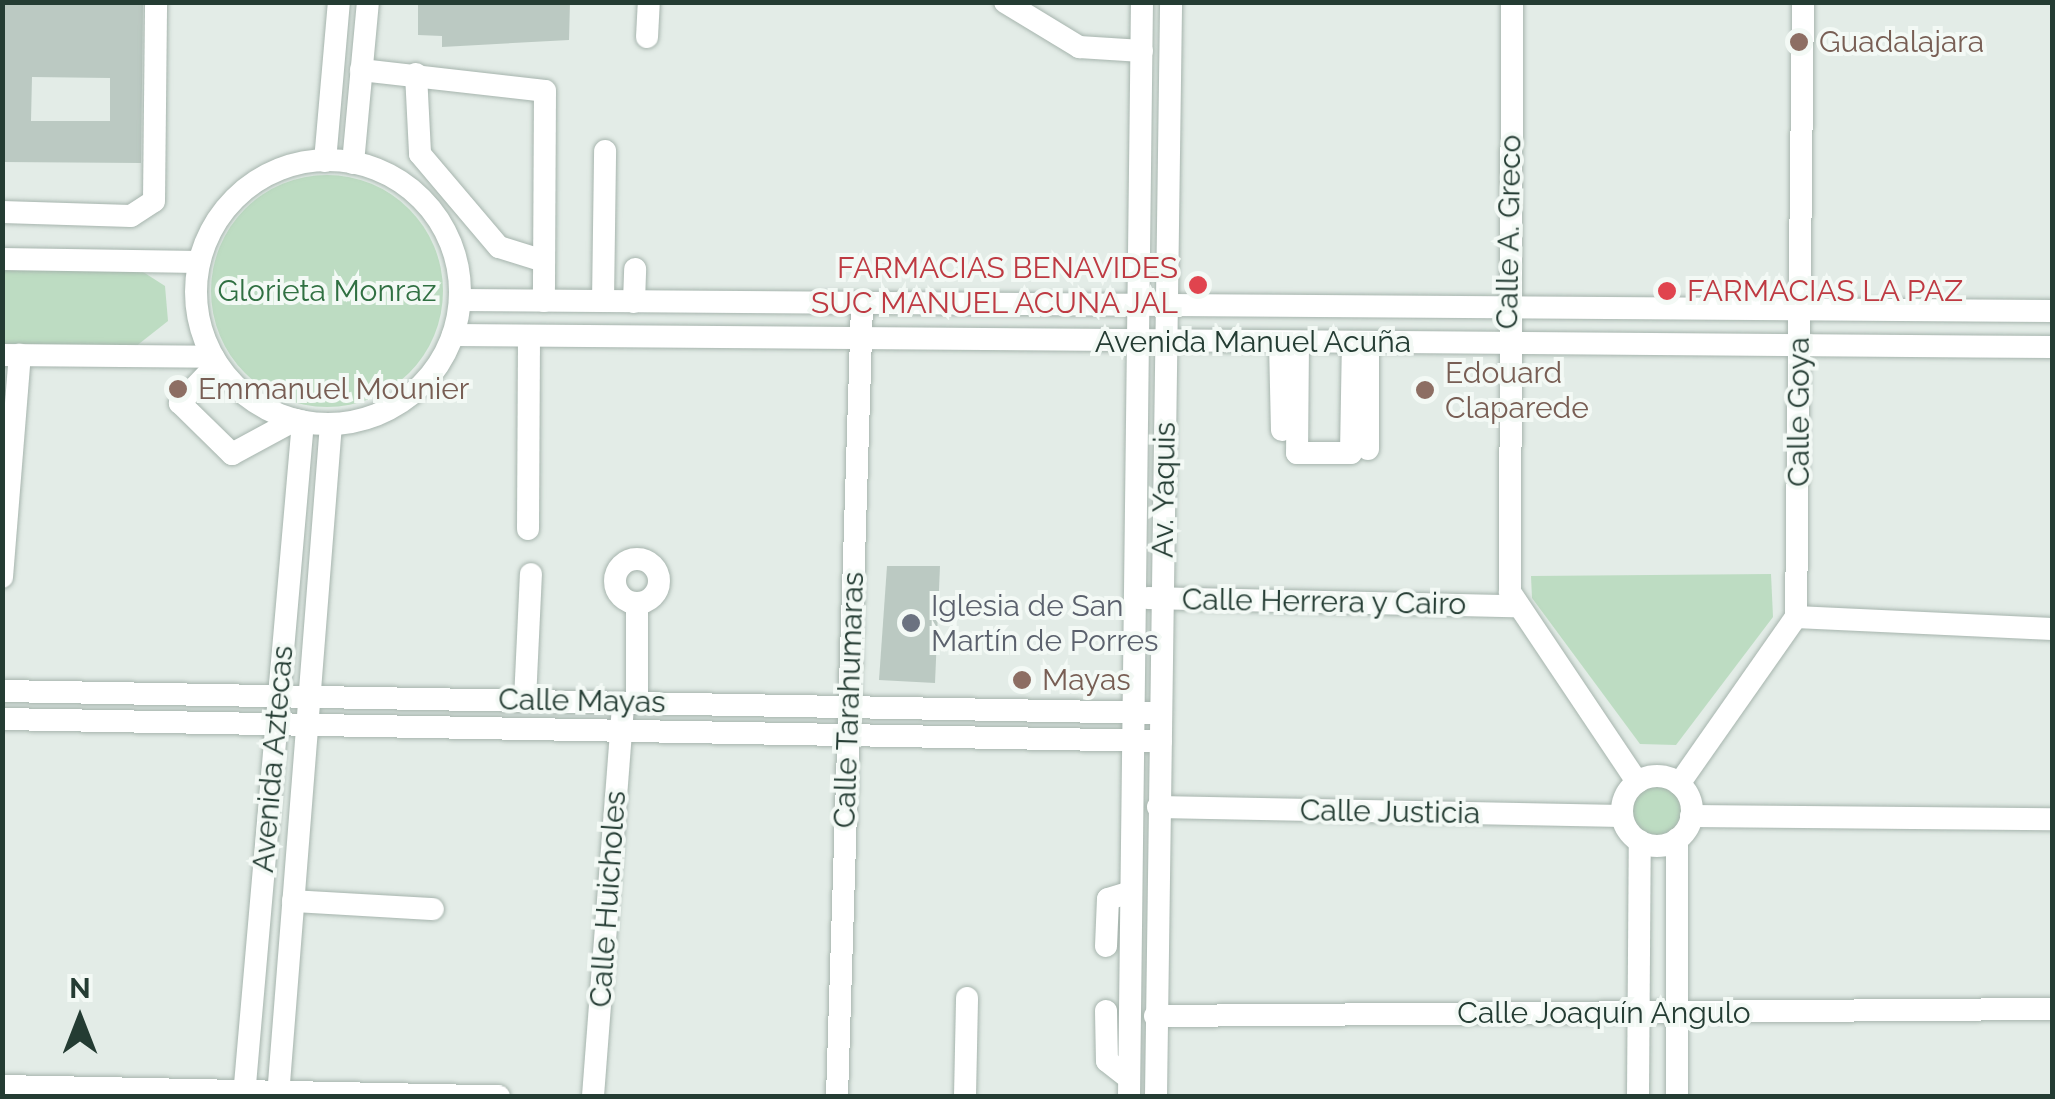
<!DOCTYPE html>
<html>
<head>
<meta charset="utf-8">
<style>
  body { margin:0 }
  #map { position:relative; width:2055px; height:1099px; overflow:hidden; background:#e3ece7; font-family:Raleway,sans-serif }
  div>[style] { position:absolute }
  .green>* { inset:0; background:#bddcc2 }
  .round { border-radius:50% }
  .building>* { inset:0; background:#bbc9c2 }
  .roads { filter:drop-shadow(0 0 2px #a6b4ad) drop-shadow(0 0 2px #a6b4ad) }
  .minor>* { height:22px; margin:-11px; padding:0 11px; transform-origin:11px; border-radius:11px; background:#fff }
  .minor>.ring { margin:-11px; padding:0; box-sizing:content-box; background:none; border:22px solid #fff; border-radius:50% }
  .dots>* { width:28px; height:28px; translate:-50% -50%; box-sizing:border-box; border:5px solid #f3f9f5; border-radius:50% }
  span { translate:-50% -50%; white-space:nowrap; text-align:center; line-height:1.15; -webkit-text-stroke:8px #f3f9f5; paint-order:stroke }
  .education-label { font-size:30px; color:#785e54 }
  .left { translate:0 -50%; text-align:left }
  .street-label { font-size:30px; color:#243c33 }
  .health-label { font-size:30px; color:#be3a42 }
  .right { translate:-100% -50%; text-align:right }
  .park-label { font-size:30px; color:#307042 }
  .worship-label { font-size:30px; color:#5b616d }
  .frame { position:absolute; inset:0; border:5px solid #243c33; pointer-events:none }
  .north { position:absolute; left:30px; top:969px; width:100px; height:100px; -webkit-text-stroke:8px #f3f9f5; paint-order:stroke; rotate:0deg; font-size:28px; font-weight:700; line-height:40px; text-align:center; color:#243c33 }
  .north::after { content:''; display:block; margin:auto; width:35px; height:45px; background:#243c33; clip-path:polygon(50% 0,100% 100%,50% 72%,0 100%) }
</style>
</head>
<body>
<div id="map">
  <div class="green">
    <div class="round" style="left:211px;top:175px;width:232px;height:232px"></div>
    <div style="clip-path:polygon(3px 268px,140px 270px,165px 286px,168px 321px,135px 347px,3px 344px)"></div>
    <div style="clip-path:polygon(1771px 574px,1773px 617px,1676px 745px,1640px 744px,1532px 598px,1531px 576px)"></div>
    <div class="round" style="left:1632px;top:785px;width:50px;height:50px"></div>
  </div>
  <div class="building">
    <div style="clip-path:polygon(evenodd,2px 2px,143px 2px,141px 163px,2px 162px,2px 2px,32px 77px,110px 78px,110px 121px,31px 121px,32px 77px)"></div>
    <div style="clip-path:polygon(418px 2px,570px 2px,569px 40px,442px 47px,442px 36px,418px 35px)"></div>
    <div style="clip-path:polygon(887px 566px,940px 566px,935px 683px,879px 680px)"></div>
  </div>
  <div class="roads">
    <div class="minor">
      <div style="left:1005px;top:2px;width:87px;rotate:31.3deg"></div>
      <div style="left:1079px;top:47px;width:63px;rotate:3.6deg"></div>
      <div style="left:1512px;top:2px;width:590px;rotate:90.19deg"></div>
      <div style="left:1510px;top:592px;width:229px;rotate:56.2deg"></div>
      <div style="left:647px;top:37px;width:35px;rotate:-87deg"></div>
      <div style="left:361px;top:70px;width:185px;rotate:6.5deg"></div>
      <div style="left:545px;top:91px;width:210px;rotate:90.3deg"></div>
      <div style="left:416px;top:74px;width:80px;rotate:87.1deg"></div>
      <div style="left:420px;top:154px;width:122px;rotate:49.7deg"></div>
      <div style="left:499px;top:247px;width:47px;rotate:17.3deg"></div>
      <div class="ring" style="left:196px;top:160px;width:242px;height:242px"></div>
      <div style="left:325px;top:161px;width:160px;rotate:-85deg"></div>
      <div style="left:353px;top:163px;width:162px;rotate:-84.7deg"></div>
      <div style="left:2px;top:212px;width:129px;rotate:1.8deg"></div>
      <div style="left:131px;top:216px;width:27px;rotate:-33deg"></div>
      <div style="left:154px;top:201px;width:199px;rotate:-89.4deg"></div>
      <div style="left:2px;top:259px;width:197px;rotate:0.9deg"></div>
      <div style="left:460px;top:300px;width:1592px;rotate:0.4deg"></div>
      <div style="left:603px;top:301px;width:150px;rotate:-89.2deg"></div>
      <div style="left:634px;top:302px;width:33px;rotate:-88deg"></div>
      <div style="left:453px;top:335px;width:1599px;rotate:0.43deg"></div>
      <div style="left:1368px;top:342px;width:107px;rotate:90deg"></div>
      <div style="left:1280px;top:343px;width:87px;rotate:88.7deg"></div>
      <div style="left:1298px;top:343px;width:110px;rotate:90.5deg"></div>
      <div style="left:1297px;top:453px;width:54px"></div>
      <div style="left:1351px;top:453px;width:110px;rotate:-89deg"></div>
      <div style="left:2px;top:355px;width:211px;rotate:0.5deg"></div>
      <div style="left:217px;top:364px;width:54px;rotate:133.5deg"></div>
      <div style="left:180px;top:403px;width:73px;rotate:44.4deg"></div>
      <div style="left:232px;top:454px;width:72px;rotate:-28.4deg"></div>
      <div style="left:528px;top:529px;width:193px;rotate:-89.7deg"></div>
      <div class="ring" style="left:615px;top:559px;width:22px;height:22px"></div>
      <div style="left:2px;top:577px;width:223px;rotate:-85.4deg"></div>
      <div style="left:1148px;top:598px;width:365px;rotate:1.3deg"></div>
      <div style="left:637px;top:604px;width:98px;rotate:90deg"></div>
      <div style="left:1796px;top:617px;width:256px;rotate:2.7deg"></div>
      <div style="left:2px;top:691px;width:1159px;rotate:1.09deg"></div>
      <div style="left:525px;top:700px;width:126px;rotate:-87.3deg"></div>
      <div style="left:2px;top:719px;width:1159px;rotate:1.09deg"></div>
      <div class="ring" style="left:1622px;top:776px;width:48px;height:48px"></div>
      <div style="left:1679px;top:784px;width:204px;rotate:-55deg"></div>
      <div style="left:1796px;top:617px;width:615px;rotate:-89.35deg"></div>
      <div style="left:1158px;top:807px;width:464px;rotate:1.1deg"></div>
      <div style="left:1691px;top:816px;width:361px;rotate:0.5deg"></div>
      <div style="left:1677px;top:839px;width:257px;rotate:90deg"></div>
      <div style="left:293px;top:901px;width:140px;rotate:3.3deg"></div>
      <div style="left:1106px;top:946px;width:47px;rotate:-87.6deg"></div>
      <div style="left:1108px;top:899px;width:24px;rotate:-17deg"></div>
      <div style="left:1106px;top:1011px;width:50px;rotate:88.9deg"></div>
      <div style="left:1107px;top:1061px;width:28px;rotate:38deg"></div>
      <div style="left:1155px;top:1016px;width:897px;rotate:-0.45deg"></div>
      <div style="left:2px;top:1086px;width:497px;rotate:1.2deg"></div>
      <div style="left:244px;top:1096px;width:677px;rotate:-85deg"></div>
      <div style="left:278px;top:1096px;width:674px;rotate:-85.49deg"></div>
      <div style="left:593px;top:1096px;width:382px;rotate:-85.6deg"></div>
      <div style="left:837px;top:1096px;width:792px;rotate:-88.19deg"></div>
      <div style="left:965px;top:1096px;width:98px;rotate:-88.8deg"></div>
      <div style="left:1129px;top:1096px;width:1094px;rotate:-89.32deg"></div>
      <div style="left:1156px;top:1096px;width:1094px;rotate:-89.21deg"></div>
      <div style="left:1638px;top:1096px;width:255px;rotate:-89.6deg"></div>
    </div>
  </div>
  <div class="dots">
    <div style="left:1799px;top:42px;background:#8d6e63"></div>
    <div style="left:1198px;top:285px;background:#e0444e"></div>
    <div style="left:1667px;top:291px;background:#e0444e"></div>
    <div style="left:178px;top:389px;background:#8d6e63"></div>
    <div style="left:1425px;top:390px;background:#8d6e63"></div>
    <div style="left:911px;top:623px;background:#6b7280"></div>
    <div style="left:1022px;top:680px;background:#8d6e63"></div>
  </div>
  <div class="education-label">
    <span class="left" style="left:1819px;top:42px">Guadalajara</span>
    <span class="left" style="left:1445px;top:390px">Edouard<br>Claparede</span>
    <span class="left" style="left:198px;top:389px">Emmanuel Mounier</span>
    <span class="left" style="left:1042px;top:680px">Mayas</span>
  </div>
  <div class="street-label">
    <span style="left:1509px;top:232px;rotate:-89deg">Calle A. Greco</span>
    <span style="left:1253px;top:342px">Avenida Manuel Acuña</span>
    <span style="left:1799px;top:412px;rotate:-90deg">Calle Goya</span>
    <span style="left:1164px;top:490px;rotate:-89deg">Av. Yaquis</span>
    <span style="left:1324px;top:602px;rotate:1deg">Calle Herrera y Cairo</span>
    <span style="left:849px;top:700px;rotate:-88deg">Calle Tarahumaras</span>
    <span style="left:582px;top:701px;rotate:1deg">Calle Mayas</span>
    <span style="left:273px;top:759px;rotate:-85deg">Avenida Aztecas</span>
    <span style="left:1390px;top:812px;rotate:1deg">Calle Justicia</span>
    <span style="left:608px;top:899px;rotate:-86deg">Calle Huicholes</span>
    <span style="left:1604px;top:1013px">Calle Joaquín Angulo</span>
  </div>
  <div class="health-label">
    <span class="right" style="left:1178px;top:285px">FARMACIAS BENAVIDES<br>SUC MANUEL ACUNA JAL</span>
    <span class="left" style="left:1687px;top:291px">FARMACIAS LA PAZ</span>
  </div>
  <div class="park-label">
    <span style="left:327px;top:291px">Glorieta Monraz</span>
  </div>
  <div class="worship-label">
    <span class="left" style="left:931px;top:623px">Iglesia de San<br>Martín de Porres</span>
  </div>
  <div class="frame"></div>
  <div class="north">N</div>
</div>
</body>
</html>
